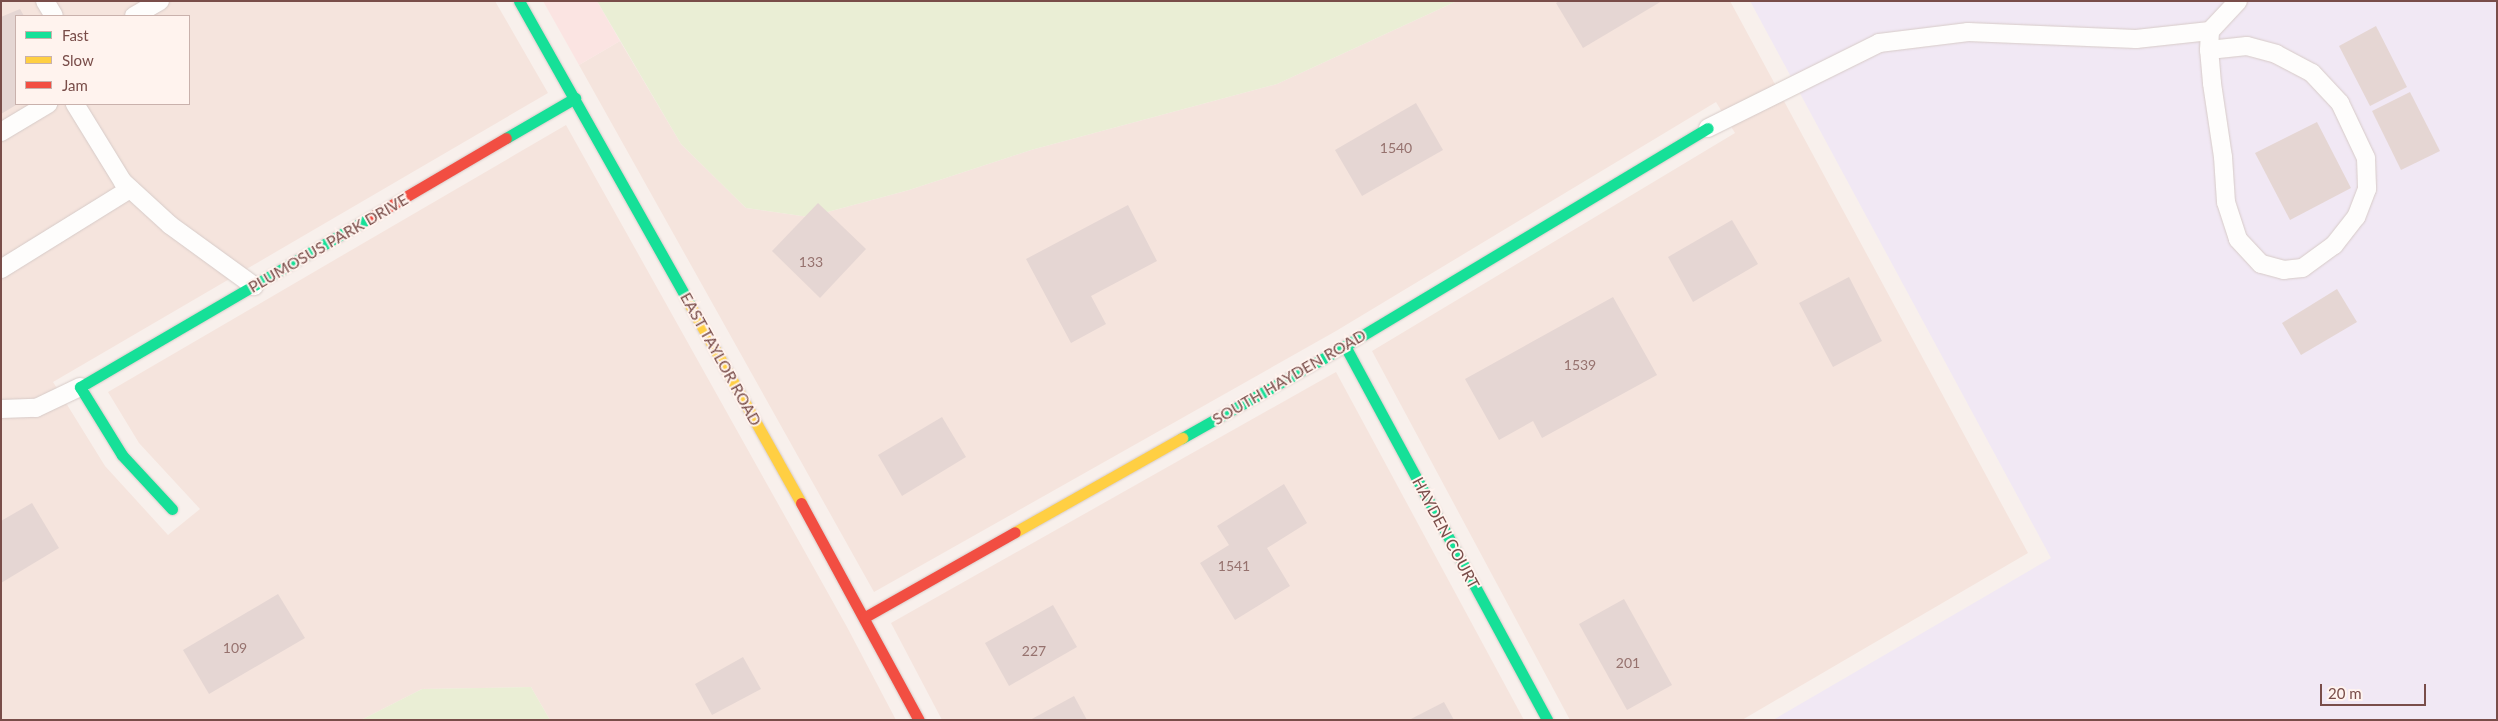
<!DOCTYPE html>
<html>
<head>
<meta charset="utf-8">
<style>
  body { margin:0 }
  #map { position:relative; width:2498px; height:721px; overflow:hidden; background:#f8f0ec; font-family:Lato,sans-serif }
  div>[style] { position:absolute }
  .residential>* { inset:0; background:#f5e4dd }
  .commercial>* { inset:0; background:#fbe4e2 }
  .education>* { inset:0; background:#f1e8f4 }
  .green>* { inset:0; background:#eaeed5 }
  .building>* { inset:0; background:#e5d6d3 }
  .roads { filter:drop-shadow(0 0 1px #d7cbc8) drop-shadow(0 0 1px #d7cbc8) }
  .lane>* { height:18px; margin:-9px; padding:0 9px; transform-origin:9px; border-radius:9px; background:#fefdfc }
  .fast>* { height:11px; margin:-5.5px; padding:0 5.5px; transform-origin:5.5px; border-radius:5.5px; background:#16e098 }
  .slow>* { height:11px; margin:-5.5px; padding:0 5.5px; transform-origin:5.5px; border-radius:5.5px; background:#ffcf43 }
  .jam>* { height:11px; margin:-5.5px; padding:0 5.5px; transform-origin:5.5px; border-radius:5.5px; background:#f24e42 }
  span { translate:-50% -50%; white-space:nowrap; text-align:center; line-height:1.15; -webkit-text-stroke:4px #fff3ee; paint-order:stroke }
  .number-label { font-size:14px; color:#96726e }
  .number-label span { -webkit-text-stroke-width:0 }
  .street-label { font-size:16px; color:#794d49 }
  .frame { position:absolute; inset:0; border:2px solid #794d49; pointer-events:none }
  .legend { position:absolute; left:15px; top:15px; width:175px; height:90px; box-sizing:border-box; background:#fff3ee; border:1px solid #c9b1ac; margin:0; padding:6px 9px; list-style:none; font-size:15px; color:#794d49 }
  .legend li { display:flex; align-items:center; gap:10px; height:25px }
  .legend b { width:25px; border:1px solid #c9b1ac }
  .scale { position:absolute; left:2320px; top:684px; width:106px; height:22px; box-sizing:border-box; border:2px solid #794d49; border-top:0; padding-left:6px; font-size:15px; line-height:18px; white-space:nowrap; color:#794d49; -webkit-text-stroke:4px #fff3ee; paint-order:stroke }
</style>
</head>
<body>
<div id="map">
  <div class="residential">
    <div style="clip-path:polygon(evenodd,1px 1px,495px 1px,548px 93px,53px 382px,105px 466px,168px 535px,200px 509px,139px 443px,108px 392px,566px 125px,847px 627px,896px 720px,550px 720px,531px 687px,422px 689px,361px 720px,1px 720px,1px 1px,16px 16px,189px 16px,189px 104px,16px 104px,16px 16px)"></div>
    <div style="clip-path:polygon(1457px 1px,1730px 1px,2028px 553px,1742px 720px,1570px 720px,1372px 351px,1735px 133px,1716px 102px,1336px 331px,874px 592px,579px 65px,620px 41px,681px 144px,746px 208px,809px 217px,909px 190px,1031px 150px,1277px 84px)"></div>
    <div style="clip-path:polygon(1336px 372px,1524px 720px,942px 720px,891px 623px)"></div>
  </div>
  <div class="commercial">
    <div style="clip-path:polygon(543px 1px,597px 1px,620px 41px,579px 65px)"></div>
  </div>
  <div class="education">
    <div style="clip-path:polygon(1750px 1px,2497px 1px,2497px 720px,1773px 720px,2051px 558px)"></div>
  </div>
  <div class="green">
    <div style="clip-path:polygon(597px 1px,1457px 1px,1277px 84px,1031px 150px,909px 190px,809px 217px,746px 208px,681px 144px)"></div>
    <div style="clip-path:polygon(531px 687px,550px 720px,361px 720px,422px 689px)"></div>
  </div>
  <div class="building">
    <div style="clip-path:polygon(1559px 1px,1662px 1px,1583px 48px,1556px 3px)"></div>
    <div style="clip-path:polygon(20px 9px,24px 16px,16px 16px,16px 105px,1px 114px,1px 17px)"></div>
    <div style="clip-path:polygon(2376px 26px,2407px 87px,2370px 106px,2339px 46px)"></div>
    <div style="clip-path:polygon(2410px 92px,2440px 151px,2401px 170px,2372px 111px)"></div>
    <div style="clip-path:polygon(1416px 103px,1443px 150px,1362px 196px,1335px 150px)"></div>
    <div style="clip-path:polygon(2317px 122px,2351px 188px,2290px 220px,2255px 153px)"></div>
    <div style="clip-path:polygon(818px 203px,866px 249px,820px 298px,772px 251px)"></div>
    <div style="clip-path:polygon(1128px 205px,1157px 261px,1091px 296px,1106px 324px,1071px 343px,1026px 259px)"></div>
    <div style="clip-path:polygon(1732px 220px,1758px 264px,1693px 302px,1668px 257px)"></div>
    <div style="clip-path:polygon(1849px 277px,1882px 341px,1833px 367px,1799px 303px)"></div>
    <div style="clip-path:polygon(2337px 289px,2357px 322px,2301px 355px,2282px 323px)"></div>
    <div style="clip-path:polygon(1613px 297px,1657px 375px,1542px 438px,1533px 421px,1499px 440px,1465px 379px)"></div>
    <div style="clip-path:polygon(942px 417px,966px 457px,902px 496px,878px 455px)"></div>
    <div style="clip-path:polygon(1284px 484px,1307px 523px,1267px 548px,1290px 586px,1235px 620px,1200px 563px,1229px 545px,1217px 526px)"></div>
    <div style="clip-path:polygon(32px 503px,59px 548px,1px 583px,1px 521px)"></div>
    <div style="clip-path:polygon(278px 594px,305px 638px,209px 694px,183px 650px)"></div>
    <div style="clip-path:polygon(1624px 599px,1672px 685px,1627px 710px,1579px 624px)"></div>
    <div style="clip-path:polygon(1053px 605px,1077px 647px,1009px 686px,985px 643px)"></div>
    <div style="clip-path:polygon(743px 657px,761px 689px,712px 715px,695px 684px)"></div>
    <div style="clip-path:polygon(1074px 696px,1087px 720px,1030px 720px)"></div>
    <div style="clip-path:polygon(1444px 702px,1454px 720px,1409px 720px)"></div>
  </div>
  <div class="roads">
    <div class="lane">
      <div style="left:45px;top:1px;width:17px;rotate:59deg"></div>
      <div style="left:134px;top:16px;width:30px;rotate:-30deg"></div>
      <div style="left:2209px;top:50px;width:38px;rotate:-6deg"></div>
      <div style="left:2247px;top:46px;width:30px;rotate:15deg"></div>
      <div style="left:2276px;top:54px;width:41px;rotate:27.8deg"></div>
      <div style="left:2312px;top:73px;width:41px;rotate:47deg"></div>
      <div style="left:2340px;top:103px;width:61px;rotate:64.7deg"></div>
      <div style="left:2366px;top:158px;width:31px;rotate:88deg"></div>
      <div style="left:2367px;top:189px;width:30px;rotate:111deg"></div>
      <div style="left:2356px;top:217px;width:36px;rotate:128deg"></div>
      <div style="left:2334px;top:245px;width:39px;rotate:144deg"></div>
      <div style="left:2302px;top:268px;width:18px;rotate:174deg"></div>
      <div style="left:2284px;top:270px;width:24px;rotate:-165deg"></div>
      <div style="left:2261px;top:264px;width:34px;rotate:-133deg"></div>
      <div style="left:2238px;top:239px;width:39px;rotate:-108deg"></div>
      <div style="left:2226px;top:202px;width:45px;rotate:-93.8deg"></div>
      <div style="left:2223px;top:157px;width:75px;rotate:-98.5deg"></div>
      <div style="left:2212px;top:83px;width:33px;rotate:-95deg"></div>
      <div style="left:2209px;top:50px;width:19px;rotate:-87deg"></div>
      <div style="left:75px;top:104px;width:92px;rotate:58.4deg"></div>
      <div style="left:123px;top:182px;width:64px;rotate:42.5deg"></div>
      <div style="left:170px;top:225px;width:104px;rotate:36deg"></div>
      <div style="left:1708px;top:128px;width:191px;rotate:-26.4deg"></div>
      <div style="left:1879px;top:43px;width:90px;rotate:-7deg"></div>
      <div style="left:1968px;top:32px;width:168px;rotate:2.4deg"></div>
      <div style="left:2136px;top:39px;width:74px;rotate:-6.2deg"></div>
      <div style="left:2210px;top:31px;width:41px;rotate:-47deg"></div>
      <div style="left:1px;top:132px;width:55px;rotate:-30.8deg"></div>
      <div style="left:1px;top:269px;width:152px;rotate:-31.8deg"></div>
      <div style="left:1px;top:409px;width:35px;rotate:-2deg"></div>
      <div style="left:36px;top:408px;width:49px;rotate:-25.5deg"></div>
    </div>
    <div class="fast">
      <div style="left:519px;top:1px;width:349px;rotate:60.6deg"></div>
      <div style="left:506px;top:138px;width:80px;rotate:-30.1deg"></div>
      <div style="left:1345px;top:346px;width:425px;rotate:61.6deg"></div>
      <div style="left:1182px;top:438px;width:187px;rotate:-29.4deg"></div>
      <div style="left:1345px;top:346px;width:423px;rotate:-31deg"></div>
      <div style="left:172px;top:509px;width:74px;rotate:-132.8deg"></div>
      <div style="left:122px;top:455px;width:80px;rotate:-121.7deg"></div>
      <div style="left:80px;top:387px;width:339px;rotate:-30.3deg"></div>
    </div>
    <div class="slow">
      <div style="left:690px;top:305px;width:227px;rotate:60.7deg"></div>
      <div style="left:1015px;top:532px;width:192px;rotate:-29.4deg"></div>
    </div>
    <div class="jam">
      <div style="left:373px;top:216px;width:154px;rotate:-30.4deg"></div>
      <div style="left:801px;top:503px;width:247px;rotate:61.5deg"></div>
      <div style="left:865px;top:617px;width:172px;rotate:-29.5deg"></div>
    </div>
  </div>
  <div class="number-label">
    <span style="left:1396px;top:148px">1540</span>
    <span style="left:811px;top:262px">133</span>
    <span style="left:1580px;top:365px">1539</span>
    <span style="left:1234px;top:566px">1541</span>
    <span style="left:235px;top:648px">109</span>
    <span style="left:1034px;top:651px">227</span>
    <span style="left:1628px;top:663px">201</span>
  </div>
  <div class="street-label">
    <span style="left:328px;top:243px;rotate:-30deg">PLUMOSUS PARK DRIVE</span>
    <span style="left:721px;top:359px;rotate:61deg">EAST TAYLOR ROAD</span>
    <span style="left:1289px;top:377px;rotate:-30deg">SOUTH HAYDEN ROAD</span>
    <span style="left:1446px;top:533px;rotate:62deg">HAYDEN COURT</span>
  </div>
  <div class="frame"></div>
  <ul class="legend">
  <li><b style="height:6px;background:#16e098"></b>Fast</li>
  <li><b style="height:6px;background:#ffcf43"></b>Slow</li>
  <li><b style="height:6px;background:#f24e42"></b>Jam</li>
  </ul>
  <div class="scale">20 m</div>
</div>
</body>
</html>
